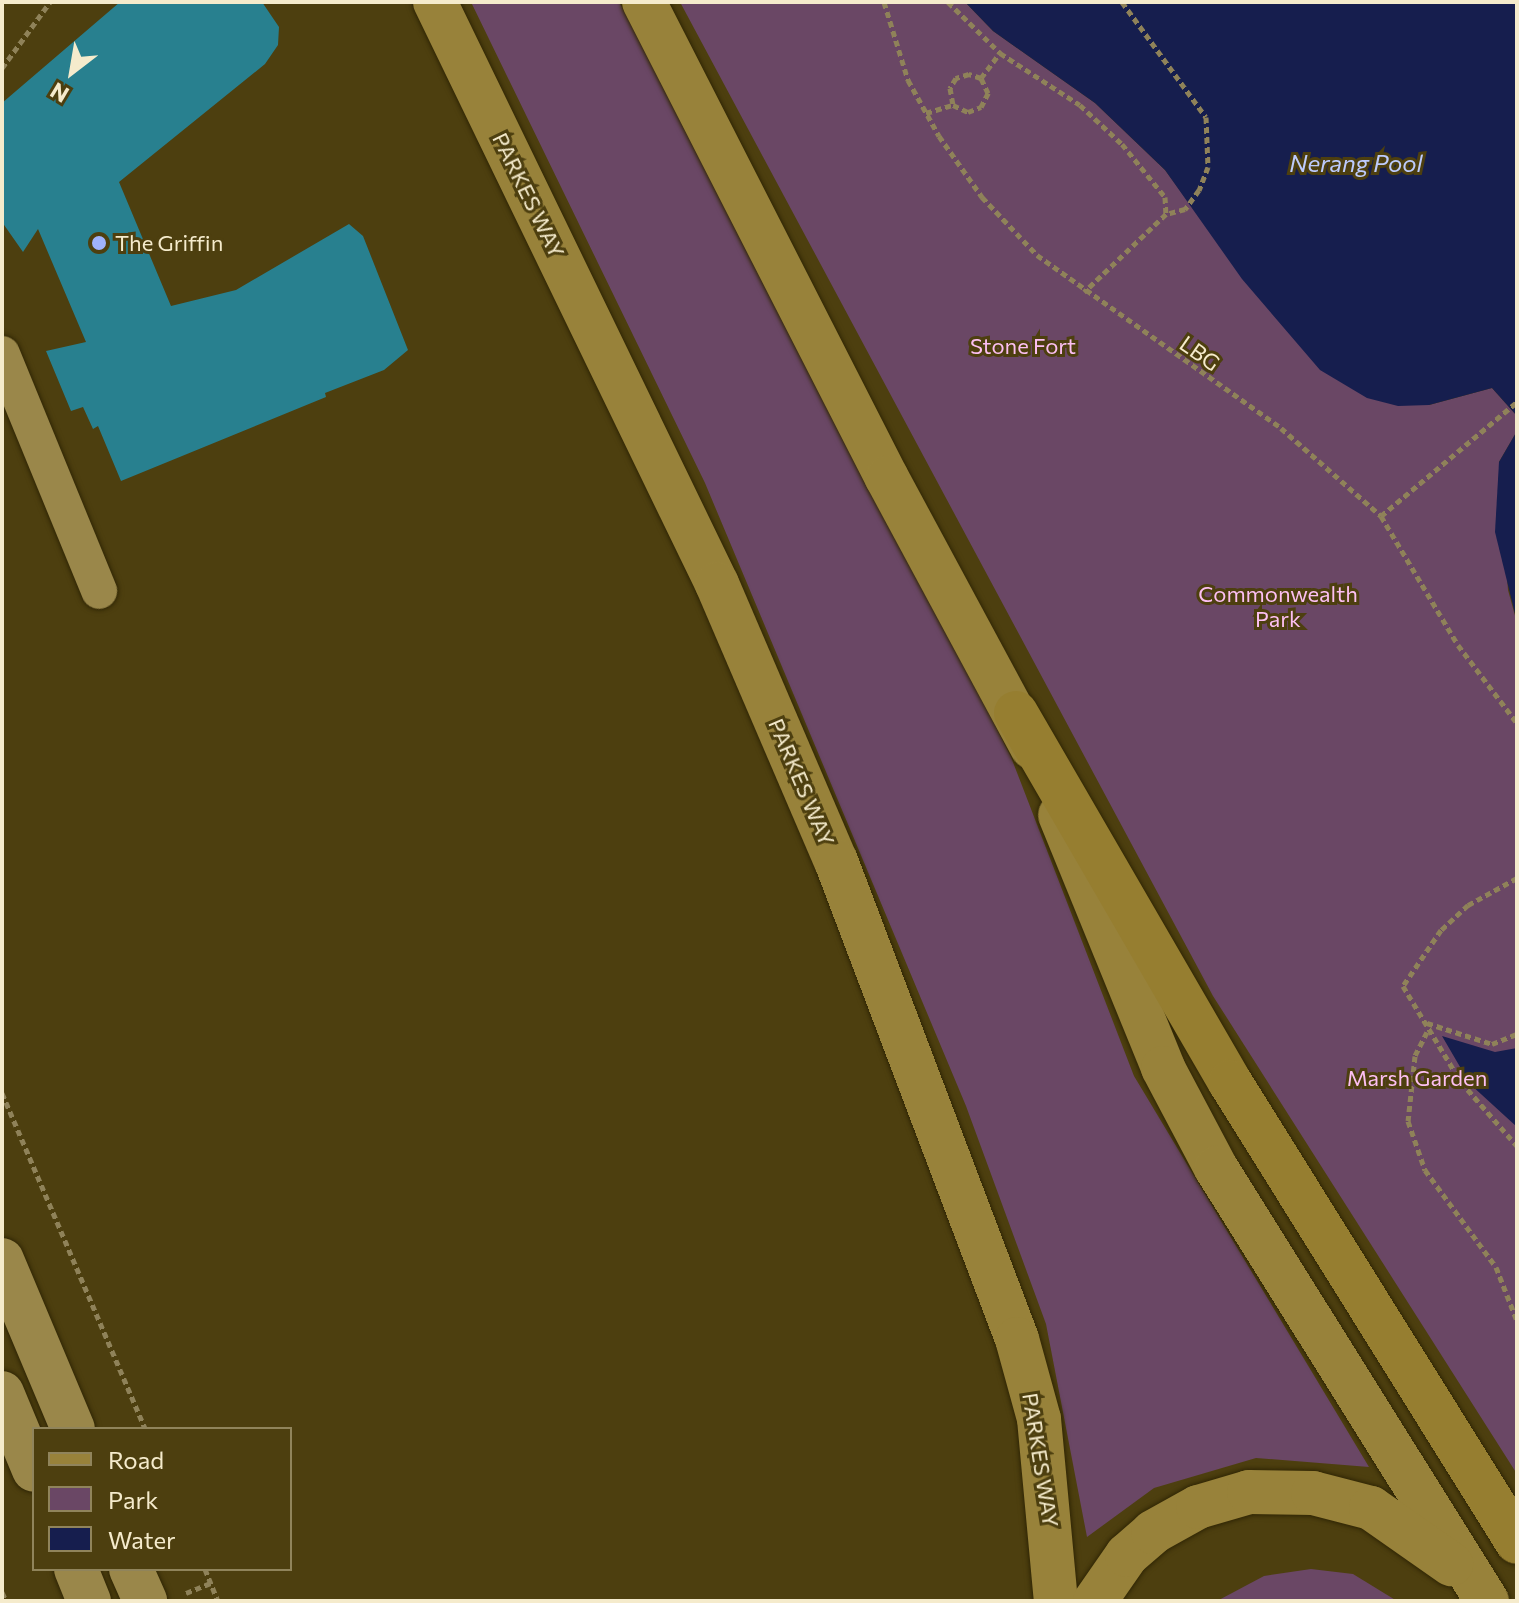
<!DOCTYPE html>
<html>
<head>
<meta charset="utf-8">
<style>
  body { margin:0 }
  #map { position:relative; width:1519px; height:1603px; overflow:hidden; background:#4d3f0f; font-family:Commissioner,sans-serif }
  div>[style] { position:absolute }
  .green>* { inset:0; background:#6a4765 }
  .water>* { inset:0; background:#161e4e }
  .building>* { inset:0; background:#28808f }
  .path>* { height:5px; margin-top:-2.5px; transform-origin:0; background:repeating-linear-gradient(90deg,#8f8259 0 6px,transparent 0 10px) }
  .roads { filter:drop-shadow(0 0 2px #302605) drop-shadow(0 0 2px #302605) }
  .minor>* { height:36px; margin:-18px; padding:0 18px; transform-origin:18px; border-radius:18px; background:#9a874a }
  .tertiary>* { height:44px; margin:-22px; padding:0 22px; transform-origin:22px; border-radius:22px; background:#9a874a }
  .primary>* { height:44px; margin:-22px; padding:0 22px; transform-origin:22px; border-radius:22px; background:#98823a }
  .motorway>* { height:44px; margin:-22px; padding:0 22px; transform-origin:22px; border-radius:22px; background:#967e30 }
  .dots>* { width:22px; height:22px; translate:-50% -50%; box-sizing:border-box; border:4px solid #4d3f0f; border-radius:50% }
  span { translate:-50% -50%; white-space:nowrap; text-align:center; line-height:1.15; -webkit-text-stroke:6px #4d3f0f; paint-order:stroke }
  .street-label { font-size:22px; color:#f5ebcc }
  .poi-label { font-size:22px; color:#f5ebcc }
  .left { translate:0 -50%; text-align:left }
  .park-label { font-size:22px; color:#fcbff2 }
  .water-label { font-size:24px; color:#bdcbfd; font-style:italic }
  .frame { position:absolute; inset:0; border:4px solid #f5ebcc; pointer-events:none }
  .legend { position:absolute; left:32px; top:1427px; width:260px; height:144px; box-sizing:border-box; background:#4d3f0f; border:2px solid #90845b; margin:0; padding:10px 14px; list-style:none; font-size:24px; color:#f5ebcc }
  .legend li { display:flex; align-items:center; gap:16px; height:40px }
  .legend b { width:40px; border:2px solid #90845b }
  .north { position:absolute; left:32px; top:32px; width:80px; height:80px; -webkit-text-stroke:6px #4d3f0f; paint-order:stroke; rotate:211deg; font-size:22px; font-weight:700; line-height:32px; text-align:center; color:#f5ebcc }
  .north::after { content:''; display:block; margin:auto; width:28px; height:36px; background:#f5ebcc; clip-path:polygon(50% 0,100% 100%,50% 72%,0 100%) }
</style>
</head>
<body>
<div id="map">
  <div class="green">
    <div style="clip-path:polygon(471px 2px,619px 2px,818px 375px,1011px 757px,1134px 1076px,1369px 1467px,1256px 1458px,1154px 1488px,1087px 1537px,1046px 1324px,966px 1106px,705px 483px)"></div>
    <div style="clip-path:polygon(680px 2px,965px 2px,993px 31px,1095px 103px,1165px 170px,1200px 218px,1429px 405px,1492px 388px,1517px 416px,1517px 431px,1499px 462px,1508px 590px,1517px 623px,1517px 1474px,1213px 996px)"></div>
    <div style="clip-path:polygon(1311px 1569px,1353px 1574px,1397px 1601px,1217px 1601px,1264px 1576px)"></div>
  </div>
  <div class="water">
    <div style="clip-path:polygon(965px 2px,1517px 2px,1517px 416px,1492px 388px,1429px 405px,1398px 406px,1367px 398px,1320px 370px,1242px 279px,1165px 170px,1095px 103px,993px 31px)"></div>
    <div style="clip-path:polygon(1517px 431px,1517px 622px,1495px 532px,1499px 462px)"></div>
    <div style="clip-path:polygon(1442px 1036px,1495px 1052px,1517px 1048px,1517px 1127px,1470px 1084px)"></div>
  </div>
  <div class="building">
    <div style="clip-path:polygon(120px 2px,262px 2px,279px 27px,278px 45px,265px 64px,119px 182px,171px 306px,236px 290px,349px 224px,363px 236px,408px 350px,384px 370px,325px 393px,326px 397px,121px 481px,98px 426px,93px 429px,83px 407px,71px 411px,46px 351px,86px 342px,38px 229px,23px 252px,2px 222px,2px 103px)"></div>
  </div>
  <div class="path">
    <div style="left:884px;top:2px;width:82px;rotate:72.9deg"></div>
    <div style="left:908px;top:80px;width:64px;rotate:61deg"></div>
    <div style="left:939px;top:136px;width:75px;rotate:54.8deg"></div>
    <div style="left:982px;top:197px;width:80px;rotate:46.5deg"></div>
    <div style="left:1037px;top:255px;width:299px;rotate:35.3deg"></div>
    <div style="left:1281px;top:428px;width:133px;rotate:41.3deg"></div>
    <div style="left:1381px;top:516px;width:150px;rotate:59.2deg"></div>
    <div style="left:1458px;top:645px;width:98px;rotate:52.9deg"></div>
    <div style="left:948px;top:2px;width:73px;rotate:44.4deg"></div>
    <div style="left:1000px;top:53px;width:95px;rotate:33deg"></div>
    <div style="left:1080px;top:105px;width:57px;rotate:42.9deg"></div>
    <div style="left:1122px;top:144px;width:68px;rotate:50.9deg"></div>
    <div style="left:1165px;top:197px;width:17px;rotate:87deg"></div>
    <div style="left:1166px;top:214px;width:113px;rotate:136.4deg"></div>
    <div style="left:1122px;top:2px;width:142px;rotate:53.9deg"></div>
    <div style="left:1206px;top:117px;width:50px;rotate:87.7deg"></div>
    <div style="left:1208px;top:167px;width:25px;rotate:111deg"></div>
    <div style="left:1199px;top:190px;width:24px;rotate:126deg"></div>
    <div style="left:1185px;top:209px;width:20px;rotate:165deg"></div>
    <div style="left:2px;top:68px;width:82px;rotate:-54deg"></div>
    <div style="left:981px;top:78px;width:31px;rotate:-53deg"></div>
    <div style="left:926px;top:113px;width:28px;rotate:-17deg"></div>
    <div style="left:953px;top:105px;width:17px;rotate:25deg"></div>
    <div style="left:968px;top:112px;width:14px;rotate:-21deg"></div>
    <div style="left:981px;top:107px;width:16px;rotate:-63deg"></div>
    <div style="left:988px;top:93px;width:17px;rotate:-115deg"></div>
    <div style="left:981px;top:78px;width:13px;rotate:-162deg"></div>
    <div style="left:969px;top:74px;width:14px;rotate:163deg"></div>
    <div style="left:956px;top:78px;width:12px;rotate:121deg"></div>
    <div style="left:950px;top:88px;width:17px;rotate:80deg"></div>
    <div style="left:1381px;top:516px;width:177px;rotate:-40deg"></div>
    <div style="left:1517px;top:878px;width:56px;rotate:151.1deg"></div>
    <div style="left:1468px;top:905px;width:37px;rotate:137deg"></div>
    <div style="left:1441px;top:930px;width:68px;rotate:124.2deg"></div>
    <div style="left:1403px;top:986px;width:112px;rotate:58.9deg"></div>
    <div style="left:1461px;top:1082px;width:85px;rotate:48.8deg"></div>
    <div style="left:1427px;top:1023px;width:68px;rotate:17.9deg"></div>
    <div style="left:1492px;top:1044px;width:27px;rotate:-22deg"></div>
    <div style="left:1427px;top:1032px;width:27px;rotate:117deg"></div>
    <div style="left:1415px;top:1056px;width:65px;rotate:96.1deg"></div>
    <div style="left:1408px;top:1121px;width:52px;rotate:70.9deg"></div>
    <div style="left:1425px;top:1170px;width:120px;rotate:53.8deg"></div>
    <div style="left:1496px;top:1267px;width:58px;rotate:68.7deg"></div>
    <div style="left:2px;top:1093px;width:365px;rotate:66.9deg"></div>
    <div style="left:205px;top:1569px;width:35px;rotate:68deg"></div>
    <div style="left:2px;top:1592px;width:10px;rotate:66deg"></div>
    <div style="left:186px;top:1593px;width:27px;rotate:-22deg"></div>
  </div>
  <div class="roads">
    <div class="minor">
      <div style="left:2px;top:354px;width:256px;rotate:67.7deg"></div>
    </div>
    <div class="tertiary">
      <div style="left:2px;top:1260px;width:183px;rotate:67.2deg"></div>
      <div style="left:2px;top:1393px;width:83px;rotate:67.4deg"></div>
      <div style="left:76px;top:1569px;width:35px;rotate:68deg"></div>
      <div style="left:131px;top:1569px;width:35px;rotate:66deg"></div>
    </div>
    <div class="primary">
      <div style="left:435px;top:2px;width:647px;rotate:64.15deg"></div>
      <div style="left:717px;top:584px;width:301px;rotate:66.8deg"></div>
      <div style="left:836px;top:861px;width:511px;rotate:69.26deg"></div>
      <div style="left:1017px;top:1339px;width:83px;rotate:74.6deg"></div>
      <div style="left:1039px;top:1419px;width:183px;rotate:84.7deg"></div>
      <div style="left:644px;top:2px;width:534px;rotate:62.96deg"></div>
      <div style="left:887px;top:478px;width:306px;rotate:61.7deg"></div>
      <div style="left:1060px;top:815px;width:273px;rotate:67.8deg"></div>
      <div style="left:1163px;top:1068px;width:113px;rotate:62.1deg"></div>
      <div style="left:1216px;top:1168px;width:511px;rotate:57.96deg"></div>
      <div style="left:1095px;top:1601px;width:56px;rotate:-55.2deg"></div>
      <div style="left:1127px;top:1555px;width:35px;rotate:-41deg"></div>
      <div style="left:1153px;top:1532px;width:51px;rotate:-29.1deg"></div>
      <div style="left:1198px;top:1507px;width:53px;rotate:-16.4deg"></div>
      <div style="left:1249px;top:1492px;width:64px;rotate:0.9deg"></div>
      <div style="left:1313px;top:1493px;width:60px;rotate:14.5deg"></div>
      <div style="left:1371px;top:1508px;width:98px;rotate:35deg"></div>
    </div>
    <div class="motorway">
      <div style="left:1016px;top:713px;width:427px;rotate:59.9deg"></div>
      <div style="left:1230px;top:1082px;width:542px;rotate:58.04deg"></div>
    </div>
  </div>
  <div class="dots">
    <div style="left:99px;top:243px;background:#9fb3fd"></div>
  </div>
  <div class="street-label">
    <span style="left:529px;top:195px;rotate:64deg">PARKES WAY</span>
    <span style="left:1200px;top:353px;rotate:35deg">LBG</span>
    <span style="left:802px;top:782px;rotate:67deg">PARKES WAY</span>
    <span style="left:1041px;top:1460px;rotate:81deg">PARKES WAY</span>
  </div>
  <div class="poi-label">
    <span class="left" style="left:115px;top:243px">The Griffin</span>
  </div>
  <div class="park-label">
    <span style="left:1023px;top:346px">Stone Fort</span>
    <span style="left:1278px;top:606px">Commonwealth<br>Park</span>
    <span style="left:1417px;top:1078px">Marsh Garden</span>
  </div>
  <div class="water-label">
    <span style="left:1356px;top:163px">Nerang Pool</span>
  </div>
  <div class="frame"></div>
  <ul class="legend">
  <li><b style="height:10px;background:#98823a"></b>Road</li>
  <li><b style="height:22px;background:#6a4765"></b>Park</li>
  <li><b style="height:22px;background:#161e4e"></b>Water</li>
  </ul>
  <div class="north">N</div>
</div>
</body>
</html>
